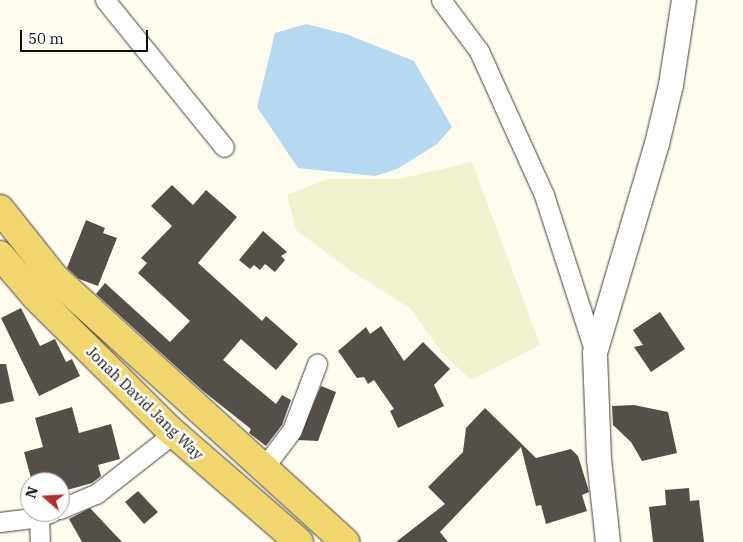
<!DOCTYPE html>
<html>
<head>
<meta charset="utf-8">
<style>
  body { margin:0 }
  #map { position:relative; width:743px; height:542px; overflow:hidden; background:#fefcee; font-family:"IBM Plex Serif",serif }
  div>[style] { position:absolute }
  .farmland>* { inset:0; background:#f2f1d0 }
  .water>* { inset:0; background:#b6d9f2 }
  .building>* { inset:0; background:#554f4a }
  .roads { filter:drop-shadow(0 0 1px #404040) drop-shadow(0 0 1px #404040) }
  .minor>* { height:19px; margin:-9.5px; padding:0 9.5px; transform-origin:9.5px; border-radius:9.5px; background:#fff }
  .tertiary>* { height:24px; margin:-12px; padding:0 12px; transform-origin:12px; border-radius:12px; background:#fff }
  .primary>* { height:28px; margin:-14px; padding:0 14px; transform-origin:14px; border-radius:14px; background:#f0d66c }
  span { translate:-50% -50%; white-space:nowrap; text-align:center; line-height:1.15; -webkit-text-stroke:5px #fff; paint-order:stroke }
  .street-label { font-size:15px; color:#0d0d0d }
  .north { position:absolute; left:20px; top:472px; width:50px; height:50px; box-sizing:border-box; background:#fff; border:1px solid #9e9e9e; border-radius:50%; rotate:289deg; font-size:14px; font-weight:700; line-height:20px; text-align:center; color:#0d0d0d }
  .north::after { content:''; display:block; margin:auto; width:18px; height:22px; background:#b52d2e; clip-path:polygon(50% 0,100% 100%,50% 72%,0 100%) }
  .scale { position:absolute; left:20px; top:30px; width:128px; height:22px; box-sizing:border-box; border:2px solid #0d0d0d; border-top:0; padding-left:6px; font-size:15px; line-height:18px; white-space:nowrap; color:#0d0d0d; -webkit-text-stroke:4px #fff; paint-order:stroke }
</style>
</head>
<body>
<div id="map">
  <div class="farmland">
    <div style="clip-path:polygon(472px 162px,540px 345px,471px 380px,442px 353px,410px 308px,351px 271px,296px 230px,287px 195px,328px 179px,399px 179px)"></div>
  </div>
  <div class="water">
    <div style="clip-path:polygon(306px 24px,346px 34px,414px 61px,452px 127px,437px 144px,397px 169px,375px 176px,298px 168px,257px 107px,275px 33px)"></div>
  </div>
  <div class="building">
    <div style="clip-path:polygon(172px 185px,193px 205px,206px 190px,237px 217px,198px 263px,262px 321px,266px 316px,298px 344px,276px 370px,241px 339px,223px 360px,276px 404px,282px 395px,291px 400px,282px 425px,266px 446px,249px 433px,251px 429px,203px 391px,96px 294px,105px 283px,170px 342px,190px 321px,138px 273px,147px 263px,141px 258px,172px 226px,151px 206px)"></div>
    <div style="clip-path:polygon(86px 220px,105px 228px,103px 233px,117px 238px,98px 286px,79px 279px,67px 268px)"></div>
    <div style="clip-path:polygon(263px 231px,287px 252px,281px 256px,285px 260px,275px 272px,265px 264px,260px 270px,254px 265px,250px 269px,239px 260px)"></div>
    <div style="clip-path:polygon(21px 308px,40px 346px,55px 339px,66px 362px,72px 359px,80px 376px,39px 396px,1px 318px)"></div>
    <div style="clip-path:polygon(660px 312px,685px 349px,651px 372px,634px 347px,643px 345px,633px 330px)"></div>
    <div style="clip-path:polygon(381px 326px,404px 361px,423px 342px,450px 369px,434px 385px,444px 406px,398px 428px,390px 411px,394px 409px,374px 380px,368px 384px,364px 377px,357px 378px,338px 351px,366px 327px,370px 334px)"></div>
    <div style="clip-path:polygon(0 364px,6px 364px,14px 401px,0 404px)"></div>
    <div style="clip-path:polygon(321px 386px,336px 392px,318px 441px,298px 440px)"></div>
    <div style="clip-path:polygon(634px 405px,668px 412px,677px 453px,642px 461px,631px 442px,613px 425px,612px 406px)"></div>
    <div style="clip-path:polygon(72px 407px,79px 433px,111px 424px,120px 459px,98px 465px,101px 476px,92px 483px,60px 492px,60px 482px,32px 482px,24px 452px,43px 447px,35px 418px)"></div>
    <div style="clip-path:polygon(485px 408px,536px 458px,571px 449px,578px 456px,588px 488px,589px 492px,582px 495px,587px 511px,546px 524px,541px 505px,536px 506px,521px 447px,440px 532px,448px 542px,396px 542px,445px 504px,428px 487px,463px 452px,466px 428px)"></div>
    <div style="clip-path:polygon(689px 488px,690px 501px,699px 500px,704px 542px,653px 542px,649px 507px,666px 505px,665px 490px)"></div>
    <div style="clip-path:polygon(138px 491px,158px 512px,144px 524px,125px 502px)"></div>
    <div style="clip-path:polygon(90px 508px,122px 542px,82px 542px,69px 519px)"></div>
  </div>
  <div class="roads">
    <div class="minor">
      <div style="left:105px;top:0;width:189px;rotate:51deg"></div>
      <div style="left:441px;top:0;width:64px;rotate:53.3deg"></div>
      <div style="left:479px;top:51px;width:158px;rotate:65.7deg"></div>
      <div style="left:544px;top:195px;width:166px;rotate:72.1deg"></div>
      <div style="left:265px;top:466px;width:45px;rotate:-53.1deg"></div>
      <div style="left:292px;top:430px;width:71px;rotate:-69.3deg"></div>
      <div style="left:60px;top:509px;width:39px;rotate:-23deg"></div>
      <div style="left:96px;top:494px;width:99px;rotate:-38deg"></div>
      <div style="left:39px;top:517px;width:25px;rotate:88deg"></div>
      <div style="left:0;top:522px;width:39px;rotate:-7deg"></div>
      <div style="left:39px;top:517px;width:14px;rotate:-21deg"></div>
    </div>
    <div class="tertiary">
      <div style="left:608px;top:542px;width:83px;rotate:-96.2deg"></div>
      <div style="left:599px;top:459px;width:106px;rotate:-92.2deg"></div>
      <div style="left:595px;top:353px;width:218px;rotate:-73.5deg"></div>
      <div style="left:657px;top:144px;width:61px;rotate:-76.7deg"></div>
      <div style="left:671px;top:85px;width:86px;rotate:-81.3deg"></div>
    </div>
    <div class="primary">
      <div style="left:0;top:209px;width:87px;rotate:51.5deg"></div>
      <div style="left:54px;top:277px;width:394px;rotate:42.3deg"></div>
      <div style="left:0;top:255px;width:55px;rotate:49.4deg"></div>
      <div style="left:36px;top:297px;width:189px;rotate:44.8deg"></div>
      <div style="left:170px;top:430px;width:171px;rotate:41deg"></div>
    </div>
  </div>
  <div class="street-label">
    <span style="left:145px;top:403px;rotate:44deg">Jonah David Jang Way</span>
  </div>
  <div class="north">N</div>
  <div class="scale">50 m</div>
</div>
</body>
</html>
